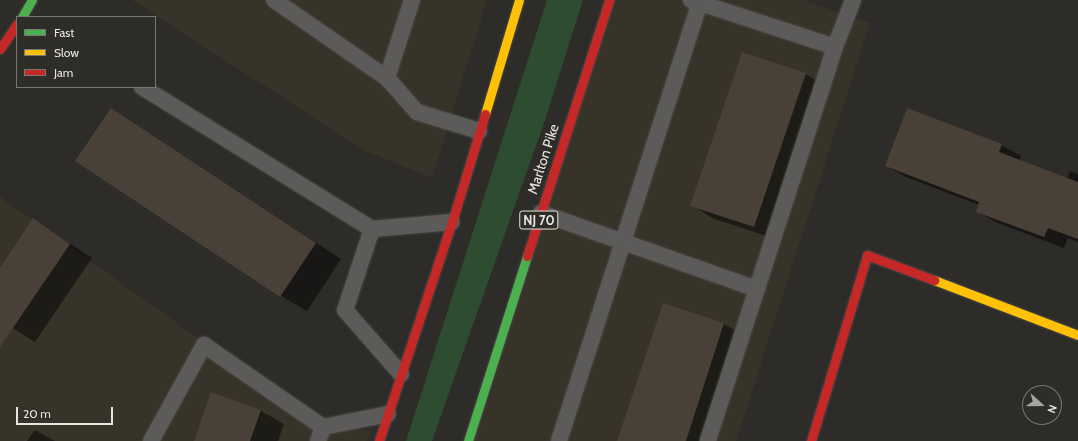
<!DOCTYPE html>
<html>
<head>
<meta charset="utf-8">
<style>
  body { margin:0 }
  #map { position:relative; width:1078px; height:441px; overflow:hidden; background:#2e2c29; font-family:Cabin,sans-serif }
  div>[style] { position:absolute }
  .built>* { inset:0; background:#373329 }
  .green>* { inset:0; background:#2e4c2f }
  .shadow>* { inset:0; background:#0007 }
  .building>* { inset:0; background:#494037 }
  .roads { filter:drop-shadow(0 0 1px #484744) drop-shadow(0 0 1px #484744) }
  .lane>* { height:16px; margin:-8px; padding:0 8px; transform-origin:8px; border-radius:8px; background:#5c5b59 }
  .fast>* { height:9px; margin:-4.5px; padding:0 4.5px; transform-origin:4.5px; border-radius:4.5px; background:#4caf50 }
  .slow>* { height:9px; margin:-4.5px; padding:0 4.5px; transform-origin:4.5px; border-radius:4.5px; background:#ffc107 }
  .jam>* { height:9px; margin:-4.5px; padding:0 4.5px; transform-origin:4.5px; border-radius:4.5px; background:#c62828 }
  span { translate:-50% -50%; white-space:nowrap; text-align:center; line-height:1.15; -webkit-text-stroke:3px #2f2d28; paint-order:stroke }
  .shield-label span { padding:1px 3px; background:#2f2d28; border:1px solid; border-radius:3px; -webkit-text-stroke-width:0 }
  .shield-label { font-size:13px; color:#e7e5e2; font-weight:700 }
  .street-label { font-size:14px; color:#e7e5e2 }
  .legend { position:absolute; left:16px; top:16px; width:140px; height:72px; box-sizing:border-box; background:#2f2d28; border:1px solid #797772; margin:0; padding:5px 7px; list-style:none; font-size:12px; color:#e7e5e2 }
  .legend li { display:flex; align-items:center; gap:8px; height:20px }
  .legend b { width:20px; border:1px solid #797772 }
  .north { position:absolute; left:1022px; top:385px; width:40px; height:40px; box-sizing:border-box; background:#2f2d28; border:1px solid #797772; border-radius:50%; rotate:111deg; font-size:11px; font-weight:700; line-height:16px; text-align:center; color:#e7e5e2 }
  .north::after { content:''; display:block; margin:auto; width:14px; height:18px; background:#a6a4a1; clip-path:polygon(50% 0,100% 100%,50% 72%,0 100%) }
  .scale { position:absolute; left:16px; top:407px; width:97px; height:18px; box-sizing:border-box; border:2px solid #e7e5e2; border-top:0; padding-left:5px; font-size:12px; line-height:14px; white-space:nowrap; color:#e7e5e2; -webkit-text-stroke:3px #2f2d28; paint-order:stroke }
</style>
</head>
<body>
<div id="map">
  <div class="built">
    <div style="clip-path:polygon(132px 0,487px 0,432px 178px,364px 150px)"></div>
    <div style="clip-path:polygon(609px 0,803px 0,870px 23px,736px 441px,468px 441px)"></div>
    <div style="clip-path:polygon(0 197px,323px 427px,371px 431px,367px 441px,0 441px)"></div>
  </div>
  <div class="green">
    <div style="clip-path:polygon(547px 0,583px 0,545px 120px,432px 441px,406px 441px)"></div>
  </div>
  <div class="shadow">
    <div style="clip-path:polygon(805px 74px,826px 86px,775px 239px,712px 218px,692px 205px)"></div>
    <div style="clip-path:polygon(111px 109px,341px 259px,307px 311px,281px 296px)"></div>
    <div style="clip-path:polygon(1001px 145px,1021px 156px,1019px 161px,1067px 179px,1070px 171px,1078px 174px,1078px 242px,1068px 238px,1064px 248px,997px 223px,977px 211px,979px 205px,906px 177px,886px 166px)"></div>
    <div style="clip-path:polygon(34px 220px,92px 258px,35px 342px,0 320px,0 270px)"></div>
    <div style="clip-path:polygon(663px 304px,724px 324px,747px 337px,713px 441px,618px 441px)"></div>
    <div style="clip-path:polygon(212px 393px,261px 411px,284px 424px,278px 441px,195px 441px)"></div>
    <div style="clip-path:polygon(35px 430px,55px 441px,27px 441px)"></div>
  </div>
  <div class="building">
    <div style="clip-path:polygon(742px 52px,806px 73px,754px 227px,690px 206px)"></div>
    <div style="clip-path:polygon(111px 108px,316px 243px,280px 297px,75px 161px)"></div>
    <div style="clip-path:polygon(907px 108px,1002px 144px,999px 152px,1078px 182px,1078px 239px,1048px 228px,1044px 237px,976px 212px,979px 202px,885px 166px)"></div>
    <div style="clip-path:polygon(33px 218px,70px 244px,0 347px,0 268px)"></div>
    <div style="clip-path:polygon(663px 303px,724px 323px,686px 441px,617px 441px)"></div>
    <div style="clip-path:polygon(211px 392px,261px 410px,250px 441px,194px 441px)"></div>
  </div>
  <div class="roads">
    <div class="lane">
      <div style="left:274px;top:0;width:137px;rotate:34.6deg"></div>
      <div style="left:412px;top:0;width:82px;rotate:107.8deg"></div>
      <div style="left:387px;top:78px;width:45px;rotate:48.6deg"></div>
      <div style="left:417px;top:112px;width:65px;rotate:17deg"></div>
      <div style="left:691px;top:0;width:151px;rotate:18.1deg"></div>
      <div style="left:835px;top:47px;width:414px;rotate:107.9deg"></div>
      <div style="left:835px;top:47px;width:50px;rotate:-69deg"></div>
      <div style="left:142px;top:87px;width:270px;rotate:31.7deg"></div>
      <div style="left:372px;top:229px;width:80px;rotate:-5deg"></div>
      <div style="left:541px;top:213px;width:229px;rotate:19.4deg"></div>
      <div style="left:372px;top:229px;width:85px;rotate:108.4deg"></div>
      <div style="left:345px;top:310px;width:85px;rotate:48.8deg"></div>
      <div style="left:151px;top:441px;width:110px;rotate:-61.1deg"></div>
      <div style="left:204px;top:345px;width:145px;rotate:34.6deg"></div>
      <div style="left:323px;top:427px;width:66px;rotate:-11.3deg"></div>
      <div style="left:318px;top:441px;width:15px;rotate:-70deg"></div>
      <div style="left:559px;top:441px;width:460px;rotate:-72.2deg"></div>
    </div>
    <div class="fast">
      <div style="left:22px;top:17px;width:20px;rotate:-60deg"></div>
      <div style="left:468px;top:441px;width:194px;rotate:-72.3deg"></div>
    </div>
    <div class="slow">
      <div style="left:485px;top:114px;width:119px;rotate:-73.4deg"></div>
      <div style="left:934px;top:280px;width:154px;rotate:20.9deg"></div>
    </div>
    <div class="jam">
      <div style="left:0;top:49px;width:30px;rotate:-56deg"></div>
      <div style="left:527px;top:256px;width:269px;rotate:-72.2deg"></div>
      <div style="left:379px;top:441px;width:231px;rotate:-71.6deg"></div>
      <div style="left:452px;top:222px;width:113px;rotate:-73deg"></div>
      <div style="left:811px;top:441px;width:194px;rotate:-73.2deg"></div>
      <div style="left:867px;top:255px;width:72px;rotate:20.5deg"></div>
    </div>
  </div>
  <div class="shield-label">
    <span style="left:539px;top:220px">NJ 70</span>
  </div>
  <div class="street-label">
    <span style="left:543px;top:159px;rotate:-72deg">Marlton Pike</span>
  </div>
  <ul class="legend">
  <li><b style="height:5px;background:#4caf50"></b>Fast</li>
  <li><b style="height:5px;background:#ffc107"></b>Slow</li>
  <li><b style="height:5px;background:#c62828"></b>Jam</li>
  </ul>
  <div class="north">N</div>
  <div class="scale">20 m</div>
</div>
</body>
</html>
